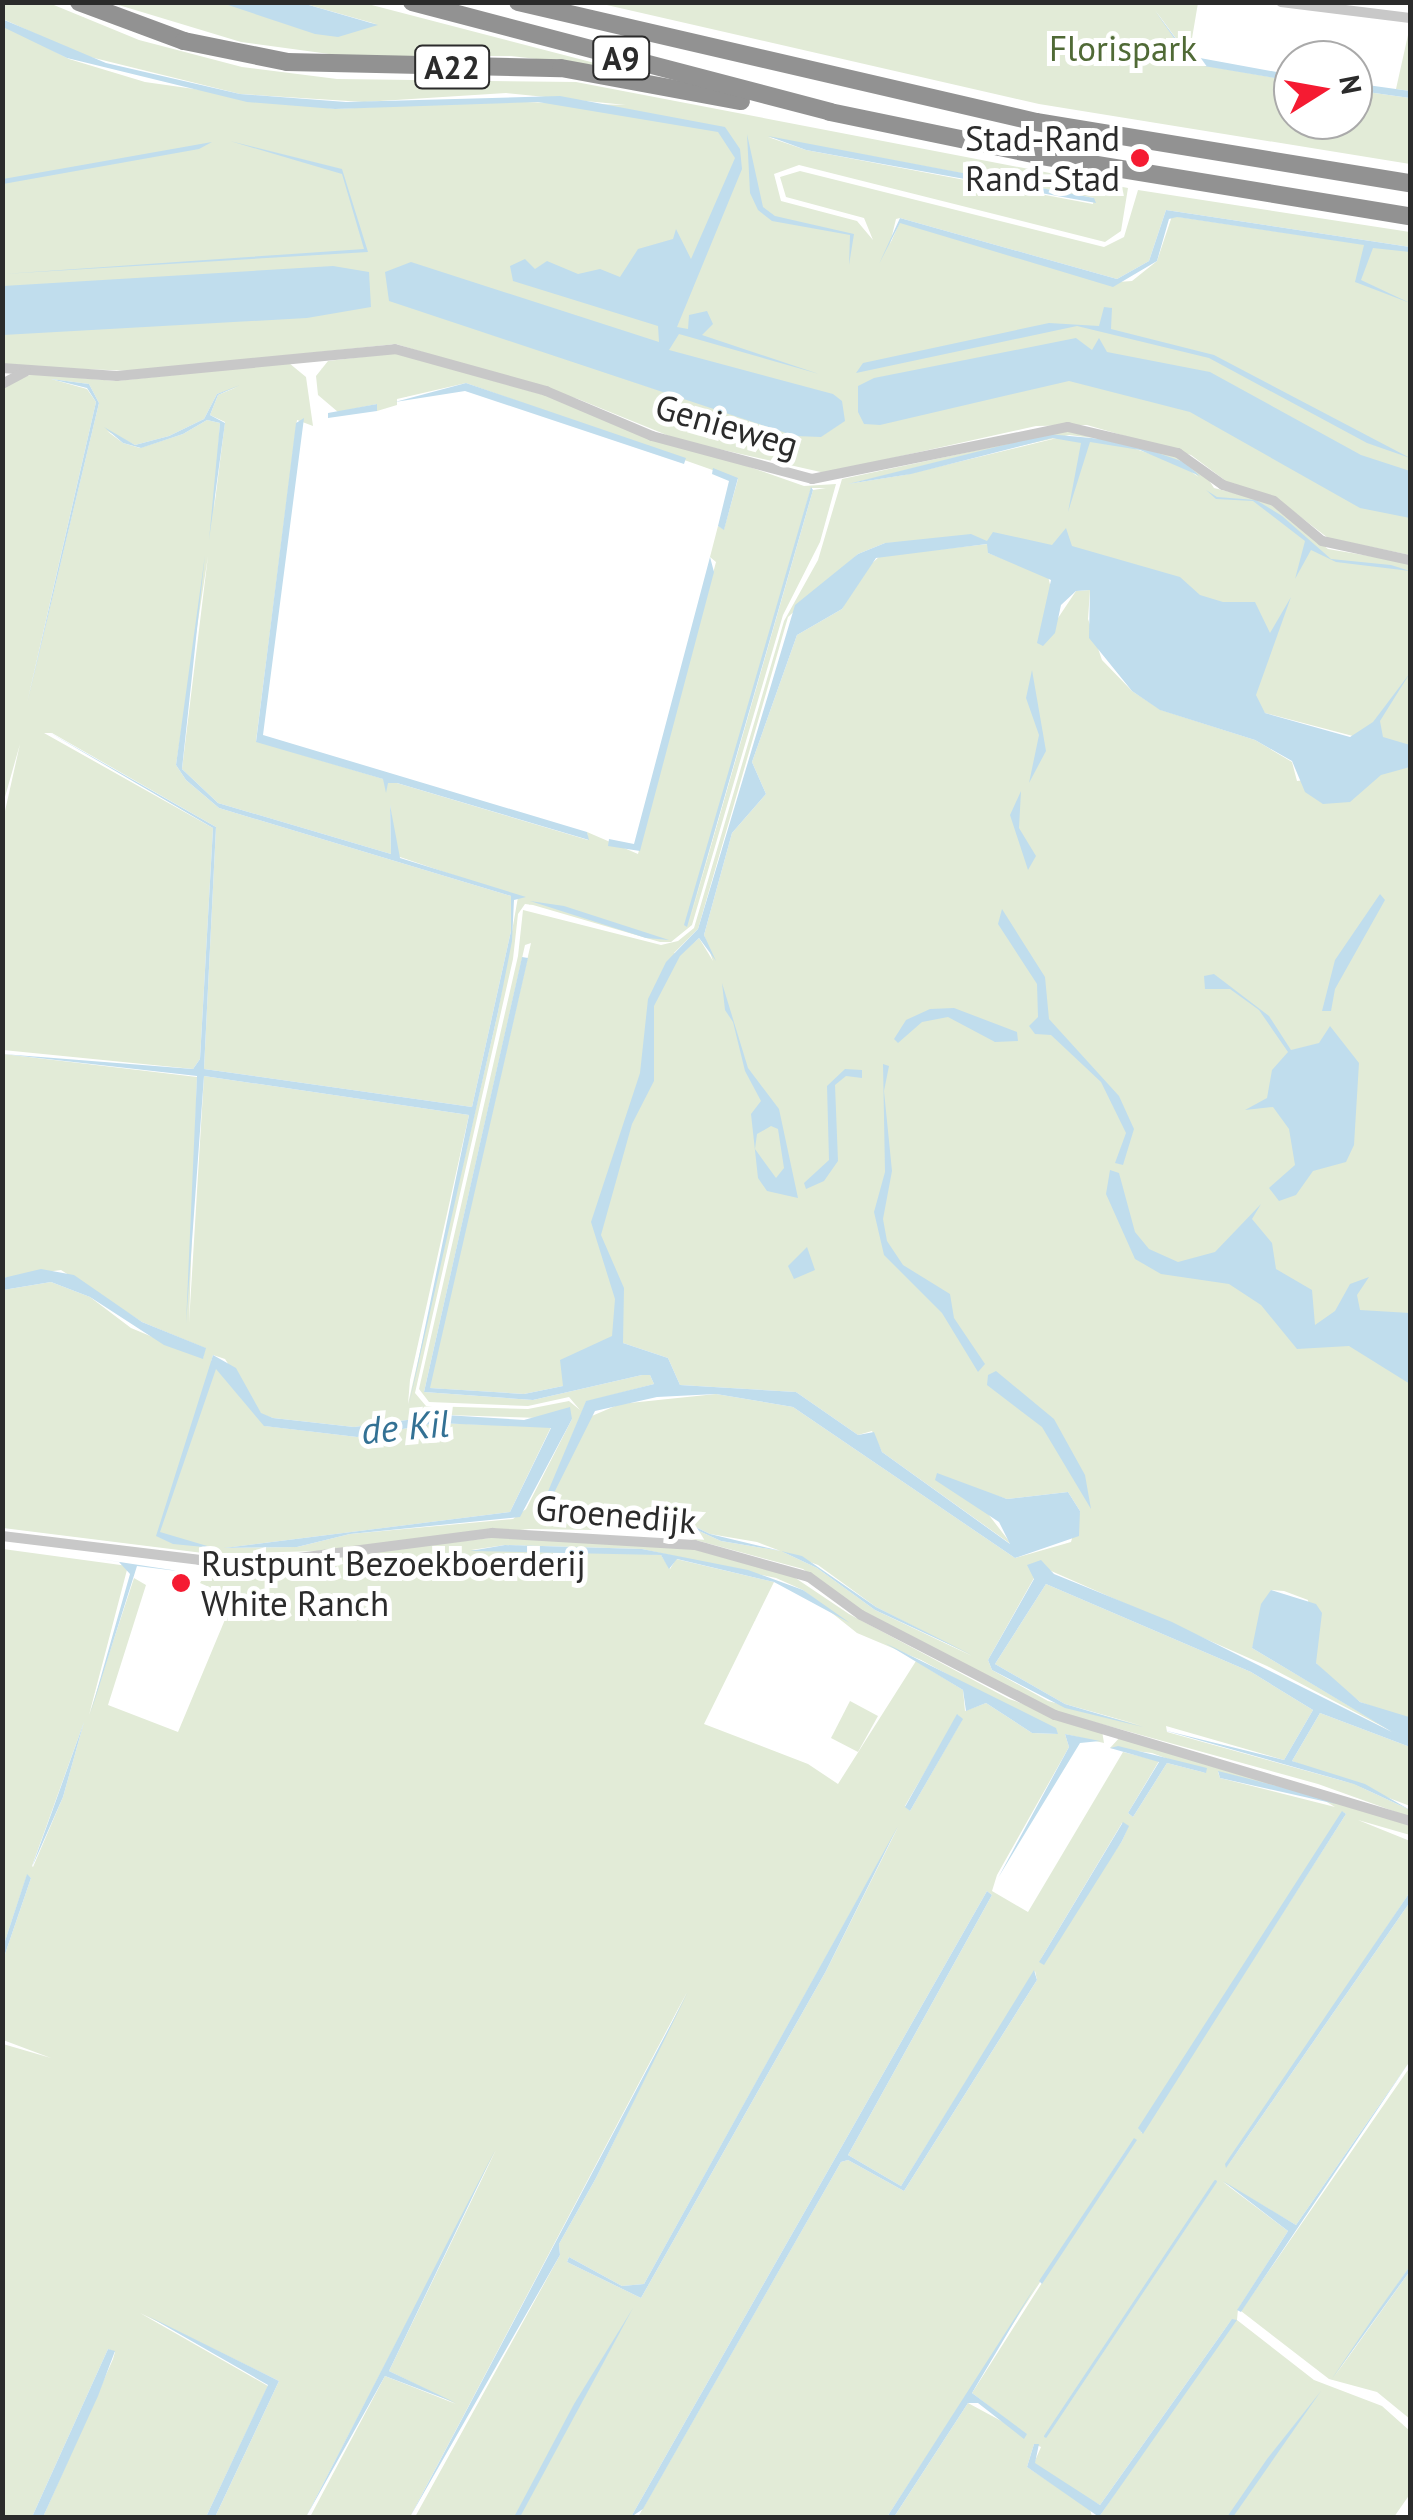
<!DOCTYPE html>
<html>
<head>
<meta charset="utf-8">
<style>
  body { margin:0 }
  #map { position:relative; width:1413px; height:2520px; overflow:hidden; background:#fff; font-family:"PT Sans",sans-serif }
  div>[style] { position:absolute }
  .green>* { inset:0; background:#e2ebd7 }
  .water>* { inset:0; background:#c0dded }
  .stream>* { height:2.5px; margin:-1.25px; padding:0 1.25px; transform-origin:1.25px; border-radius:1.25px; background:#c0dded }
  .street>* { height:10px; margin:-5px; padding:0 5px; transform-origin:5px; border-radius:5px; background:#c8c8c8 }
  .highway>* { height:18px; margin:-9px; padding:0 9px; transform-origin:9px; border-radius:9px; background:#929292 }
  .dots>* { width:28px; height:28px; translate:-50% -50%; box-sizing:border-box; border:5px solid #fff; border-radius:50% }
  span { translate:-50% -50%; white-space:nowrap; text-align:center; line-height:1.15; -webkit-text-stroke:10px #fff; paint-order:stroke }
  .shield-label span { padding:2px 8px; background:#fff; border:2px solid; border-radius:8px; -webkit-text-stroke-width:0 }
  .shield-label { font-size:32px; color:#2b2b2b; font-weight:700 }
  .park-label { font-size:35px; color:#506a36 }
  .poi-label { font-size:35px; color:#2b2b2b }
  .right { translate:-100% -50%; text-align:right }
  .left { translate:0 -50%; text-align:left }
  .street-label { font-size:35px; color:#2b2b2b }
  .water-label { font-size:38px; color:#337194; font-style:italic }
  .frame { position:absolute; inset:0; border:5px solid #2b2b2b; pointer-events:none }
  .north { position:absolute; left:1273px; top:40px; width:100px; height:100px; box-sizing:border-box; background:#fff; border:2px solid #aaa; border-radius:50%; rotate:79deg; font-size:28px; font-weight:700; line-height:40px; text-align:center; color:#2b2b2b }
  .north::after { content:''; display:block; margin:auto; width:35px; height:45px; background:#f51b32; clip-path:polygon(50% 0,100% 100%,50% 72%,0 100%) }
</style>
</head>
<body>
<div id="map">
  <div class="green">
    <div style="clip-path:polygon(880px 2px,1198px 3px,1189px 56px,1155px 10px,1191px 63px,1293px 81px,1293px 120px,1353px 120px,1353px 90px,1410px 98px,1410px 164px,1039px 104px,598px 3px)"></div>
    <div style="clip-path:polygon(evenodd,3px 3px,49px 3px,139px 40px,242px 67px,337px 79px,576px 82px,1128px 188px,1121px 231px,1105px 242px,799px 165px,774px 174px,781px 201px,857px 221px,873px 240px,864px 218px,786px 197px,780px 177px,800px 171px,1104px 247px,1124px 237px,1138px 190px,1410px 232px,1410px 247px,1166px 210px,1149px 261px,1117px 279px,900px 218px,896px 219px,890px 244px,900px 222px,1103px 283px,1132px 281px,1157px 261px,1172px 216px,1410px 251px,1410px 555px,1328px 538px,1276px 498px,1230px 484px,1191px 455px,1087px 425px,1036px 426px,825px 473px,679px 440px,578px 399px,396px 344px,135px 371px,3px 366px,3px 25px,69px 59px,145px 82px,335px 109px,493px 101px,626px 105px,506px 93px,364px 102px,240px 94px,82px 55px,3px 19px,3px 3px,768px 137px,1094px 198px,1093px 204px,806px 150px,768px 137px)"></div>
    <div style="clip-path:polygon(112px 3px,222px 3px,376px 24px,302px 3px,364px 3px,614px 68px,511px 56px,344px 56px,241px 42px)"></div>
    <div style="clip-path:polygon(1410px 26px,1410px 91px,1396px 89px)"></div>
    <div style="clip-path:polygon(evenodd,396px 353px,565px 401px,642px 435px,794px 475px,738px 463px,804px 486px,836px 484px,820px 542px,783px 615px,692px 925px,671px 942px,660px 942px,533px 905px,525px 904px,518px 914px,513px 959px,415px 1393px,426px 1406px,528px 1409px,569px 1401px,580px 1410px,569px 1397px,528px 1406px,429px 1402px,419px 1389px,518px 956px,523px 910px,661px 945px,678px 941px,694px 928px,784px 621px,818px 560px,842px 479px,1067px 431px,1174px 453px,1203px 471px,1214px 488px,1266px 501px,1328px 549px,1410px 563px,1410px 751px,1265px 713px,1236px 685px,1245px 627px,987px 541px,885px 543px,858px 554px,788px 617px,698px 929px,674px 953px,680px 955px,699px 938px,713px 961px,704px 935px,732px 833px,766px 794px,752px 762px,797px 635px,842px 609px,859px 575px,880px 556px,988px 544px,988px 553px,1048px 576px,1058px 618px,1076px 591px,1090px 590px,1088px 619px,1102px 660px,1132px 691px,1161px 710px,1255px 740px,1292px 762px,1297px 781px,1410px 767px,1410px 1720px,1360px 1702px,1330px 1678px,1316px 1663px,1308px 1600px,1284px 1591px,1271px 1590px,1252px 1648px,1393px 1732px,1267px 1666px,1033px 1563px,1034px 1578px,988px 1660px,992px 1670px,1048px 1701px,1143px 1726px,1065px 1704px,995px 1664px,1046px 1584px,1251px 1672px,1313px 1710px,1284px 1760px,1166px 1726px,1167px 1732px,1354px 1784px,1410px 1810px,1410px 1817px,1318px 1784px,1058px 1712px,865px 1614px,803px 1569px,662px 1531px,529px 1529px,319px 1551px,211px 1554px,3px 1528px,3px 1290px,51px 1282px,90px 1297px,131px 1328px,203px 1358px,205px 1348px,142px 1322px,61px 1270px,3px 1278px,3px 1054px,197px 1077px,189px 1323px,204px 1076px,469px 1115px,410px 1380px,408px 1404px,498px 1012px,518px 897px,397px 856px,390px 805px,391px 854px,218px 803px,182px 769px,208px 556px,176px 765px,186px 780px,219px 808px,511px 896px,511px 931px,472px 1107px,204px 1069px,216px 827px,52px 733px,44px 733px,213px 828px,200px 1059px,193px 1069px,3px 1050px,3px 820px,20px 744px,3px 804px,2px 388px,8px 382px,33px 374px,116px 381px,289px 363px,306px 377px,313px 426px,297px 420px,256px 741px,588px 840px,587px 832px,638px 854px,716px 562px,710px 557px,718px 526px,724px 529px,738px 479px,466px 383px,397px 399px,397px 405px,377px 411px,377px 404px,338px 412px,318px 395px,316px 376px,328px 361px,396px 353px,51px 379px,89px 384px,99px 403px,27px 703px,96px 402px,87px 389px,51px 379px,396px 353px,237px 387px,218px 395px,210px 415px,225px 422px,214px 509px,220px 423px,207px 420px,183px 434px,140px 448px,123px 443px,107px 431px,135px 445px,169px 436px,204px 419px,217px 394px,237px 387px,396px 353px,1069px 435px,1102px 439px,1184px 462px,1198px 477px,1182px 464px,1123px 445px,1061px 437px,904px 475px,848px 484px,1069px 435px,396px 353px,811px 488px,826px 488px,813px 490px,688px 926px,811px 488px,396px 353px,531px 943px,429px 1388px,524px 1394px,563px 1386px,623px 1343px,668px 1358px,680px 1385px,796px 1392px,858px 1435px,872px 1431px,882px 1452px,1012px 1545px,985px 1510px,982px 1491px,1007px 1499px,1068px 1492px,1080px 1511px,1071px 1542px,1015px 1558px,793px 1407px,716px 1394px,620px 1404px,587px 1418px,537px 1520px,586px 1402px,654px 1384px,650px 1375px,642px 1375px,533px 1400px,424px 1392px,525px 945px,531px 943px,396px 353px,213px 1355px,225px 1359px,261px 1414px,273px 1418px,354px 1427px,445px 1415px,572px 1419px,526px 1509px,513px 1519px,350px 1534px,297px 1547px,225px 1548px,510px 1512px,551px 1427px,437px 1423px,357px 1437px,265px 1426px,211px 1362px,213px 1355px,396px 353px,677px 1518px,710px 1534px,757px 1542px,818px 1565px,876px 1607px,972px 1656px,875px 1610px,817px 1568px,781px 1551px,721px 1541px,677px 1521px,614px 1528px,555px 1522px,677px 1518px)"></div>
    <div style="clip-path:polygon(evenodd,499px 1537px,671px 1541px,785px 1571px,849px 1614px,1009px 1699px,1102px 1731px,1104px 1743px,1065px 1734px,1069px 1747px,997px 1875px,992px 1891px,1028px 1912px,1123px 1752px,1159px 1761px,1128px 1813px,1133px 1817px,1167px 1763px,1206px 1773px,1152px 1753px,1110px 1748px,1121px 1736px,1410px 1824px,1410px 1835px,1358px 1820px,1410px 1841px,1410px 1892px,1226px 2168px,1410px 1902px,1410px 2061px,1296px 2225px,1223px 2182px,1288px 2231px,1238px 2309px,1237px 2320px,1314px 2380px,1382px 2406px,1410px 2431px,1410px 2494px,1394px 2517px,1099px 2517px,1232px 2319px,1100px 2505px,1048px 2476px,1034px 2463px,1041px 2447px,1034px 2444px,1027px 2467px,1090px 2509px,1092px 2517px,894px 2517px,968px 2403px,1027px 2435px,972px 2393px,1134px 2138px,887px 2517px,638px 2517px,841px 2162px,848px 2160px,904px 2191px,1037px 1980px,1035px 1971px,901px 2186px,848px 2155px,992px 1895px,987px 1891px,631px 2517px,415px 2517px,560px 2255px,559px 2244px,596px 2178px,687px 1992px,410px 2517px,310px 2517px,385px 2376px,456px 2404px,389px 2371px,496px 2150px,306px 2517px,215px 2517px,279px 2381px,140px 2313px,268px 2386px,206px 2517px,43px 2517px,113px 2359px,115px 2352px,108px 2349px,32px 2517px,3px 2517px,3px 2044px,51px 2058px,3px 2040px,3px 1960px,31px 1878px,27px 1875px,3px 1947px,3px 1549px,128px 1566px,89px 1715px,134px 1578px,146px 1585px,108px 1705px,178px 1732px,234px 1598px,200px 1583px,206px 1572px,309px 1572px,343px 1564px,341px 1555px,499px 1537px,505px 1545px,642px 1549px,776px 1578px,803px 1590px,857px 1633px,921px 1660px,1058px 1734px,1032px 1733px,986px 1703px,965px 1711px,963px 1690px,916px 1661px,838px 1784px,808px 1764px,704px 1724px,774px 1582px,676px 1559px,670px 1569px,661px 1555px,641px 1553px,471px 1550px,505px 1545px,499px 1537px,958px 1715px,962px 1720px,910px 1811px,905px 1806px,958px 1715px,499px 1537px,84px 1722px,63px 1797px,33px 1867px,32px 1866px,84px 1722px,499px 1537px,1218px 1772px,1317px 1796px,1335px 1807px,1220px 1778px,1218px 1772px,499px 1537px,1343px 1812px,1346px 1814px,1142px 2133px,1139px 2128px,1343px 1812px,499px 1537px,1122px 1823px,1128px 1827px,1122px 1841px,1039px 1962px,1122px 1823px,499px 1537px,898px 1827px,826px 1971px,641px 2298px,567px 2262px,569px 2257px,622px 2286px,644px 2284px,898px 1827px)"></div>
    <div style="clip-path:polygon(850px 1701px,878px 1716px,858px 1752px,831px 1738px)"></div>
    <div style="clip-path:polygon(1320px 1713px,1410px 1747px,1410px 1806px,1292px 1761px)"></div>
    <div style="clip-path:polygon(1410px 2067px,1410px 2266px,1334px 2377px,1410px 2271px,1410px 2419px,1377px 2392px,1329px 2379px,1241px 2311px)"></div>
  </div>
  <div class="water">
    <div style="clip-path:polygon(222px 3px,302px 3px,378px 25px,338px 37px,315px 34px)"></div>
    <div style="clip-path:polygon(1155px 11px,1189px 56px,1293px 75px,1293px 81px,1192px 64px)"></div>
    <div style="clip-path:polygon(2px 19px,106px 63px,240px 94px,346px 102px,560px 96px,725px 127px,740px 149px,742px 169px,677px 327px,688px 329px,689px 315px,707px 311px,713px 324px,702px 335px,819px 374px,679px 334px,669px 350px,833px 394px,842px 401px,845px 421px,821px 437px,795px 436px,389px 301px,385px 272px,411px 262px,659px 342px,658px 326px,513px 281px,510px 266px,525px 259px,535px 269px,547px 261px,578px 274px,600px 269px,620px 277px,638px 249px,673px 239px,676px 229px,691px 259px,735px 158px,718px 132px,538px 102px,335px 109px,247px 102px,67px 58px,3px 27px)"></div>
    <div style="clip-path:polygon(1353px 83px,1410px 91px,1410px 98px,1353px 90px)"></div>
    <div style="clip-path:polygon(747px 134px,763px 207px,775px 216px,854px 234px,849px 265px,850px 235px,772px 221px,758px 210px,750px 193px)"></div>
    <div style="clip-path:polygon(768px 136px,1094px 198px,1096px 203px,806px 150px)"></div>
    <div style="clip-path:polygon(230px 141px,342px 169px,368px 252px,3px 274px,364px 249px,342px 174px)"></div>
    <div style="clip-path:polygon(212px 142px,199px 149px,3px 184px,3px 179px)"></div>
    <div style="clip-path:polygon(1166px 210px,1410px 247px,1410px 252px,1373px 248px,1361px 280px,1410px 303px,1355px 282px,1364px 245px,1177px 217px,1169px 219px,1157px 261px,1113px 287px,900px 223px,879px 264px,900px 218px,1117px 279px,1149px 261px)"></div>
    <div style="clip-path:polygon(333px 266px,369px 272px,371px 307px,307px 318px,3px 335px,3px 286px)"></div>
    <div style="clip-path:polygon(1104px 307px,1112px 308px,1111px 329px,1214px 355px,1410px 458px,1367px 443px,1209px 358px,1077px 326px,856px 373px,863px 363px,1049px 323px,1099px 326px)"></div>
    <div style="clip-path:polygon(1076px 338px,1092px 350px,1099px 338px,1107px 352px,1210px 372px,1361px 455px,1410px 471px,1410px 518px,1360px 508px,1190px 412px,1069px 381px,880px 425px,864px 424px,858px 412px,858px 386px,874px 378px)"></div>
    <div style="clip-path:polygon(51px 379px,89px 384px,99px 403px,27px 704px,96px 402px,87px 388px)"></div>
    <div style="clip-path:polygon(466px 383px,686px 458px,684px 464px,465px 391px,395px 402px)"></div>
    <div style="clip-path:polygon(240px 385px,218px 395px,210px 415px,225px 423px,209px 540px,220px 423px,207px 420px,183px 434px,141px 448px,123px 443px,104px 427px,135px 445px,169px 436px,204px 419px,217px 394px)"></div>
    <div style="clip-path:polygon(377px 404px,377px 411px,328px 418px,328px 413px)"></div>
    <div style="clip-path:polygon(304px 418px,263px 735px,587px 832px,589px 840px,397px 783px,388px 783px,386px 793px,383px 779px,256px 742px,296px 423px)"></div>
    <div style="clip-path:polygon(1048px 434px,1102px 439px,1152px 451px,1184px 462px,1200px 476px,1140px 450px,1090px 442px,1068px 512px,1081px 443px,1052px 438px,911px 474px,848px 484px)"></div>
    <div style="clip-path:polygon(713px 468px,738px 478px,724px 530px,718px 526px,729px 481px,712px 474px)"></div>
    <div style="clip-path:polygon(811px 487px,813px 490px,687px 927px,684px 925px)"></div>
    <div style="clip-path:polygon(1206px 490px,1217px 497px,1256px 500px,1282px 516px,1331px 559px,1391px 565px,1410px 571px,1336px 562px,1311px 550px,1295px 579px,1305px 541px,1253px 501px,1216px 499px)"></div>
    <div style="clip-path:polygon(1066px 528px,1072px 546px,1180px 577px,1200px 595px,1223px 602px,1255px 602px,1270px 633px,1291px 597px,1256px 695px,1265px 713px,1350px 737px,1373px 722px,1410px 673px,1380px 721px,1383px 737px,1410px 745px,1410px 767px,1381px 775px,1350px 802px,1323px 804px,1305px 792px,1292px 761px,1255px 740px,1160px 710px,1132px 691px,1089px 638px,1090px 590px,1076px 591px,1061px 605px,1055px 633px,1043px 646px,1037px 643px,1051px 580px,988px 553px,987px 544px,876px 558px,842px 609px,797px 635px,752px 762px,766px 794px,732px 833px,704px 935px,716px 961px,699px 938px,680px 956px,654px 1006px,654px 1081px,632px 1124px,601px 1235px,624px 1288px,623px 1343px,668px 1358px,680px 1385px,796px 1392px,858px 1435px,874px 1432px,882px 1452px,1010px 1544px,999px 1522px,935px 1480px,937px 1473px,1007px 1499px,1068px 1492px,1080px 1511px,1079px 1536px,1015px 1558px,793px 1407px,716px 1394px,657px 1397px,595px 1411px,542px 1517px,536px 1520px,586px 1401px,654px 1384px,650px 1375px,642px 1375px,533px 1400px,424px 1392px,522px 957px,528px 958px,430px 1388px,524px 1394px,563px 1386px,560px 1360px,612px 1336px,615px 1299px,591px 1222px,640px 1073px,648px 999px,666px 962px,698px 929px,795px 605px,858px 554px,885px 543px,971px 534px,987px 541px,993px 532px,1052px 545px)"></div>
    <div style="clip-path:polygon(205px 555px,182px 769px,218px 803px,391px 854px,390px 805px,400px 858px,526px 897px,514px 900px,512px 941px,498px 1012px,409px 1405px,469px 1115px,204px 1076px,186px 1324px,197px 1076px,3px 1054px,193px 1069px,200px 1059px,213px 828px,47px 731px,216px 827px,204px 1069px,472px 1107px,511px 931px,511px 896px,219px 808px,186px 780px,176px 765px)"></div>
    <div style="clip-path:polygon(710px 557px,714px 572px,640px 851px,608px 846px,609px 839px,634px 844px)"></div>
    <div style="clip-path:polygon(1032px 670px,1046px 751px,1029px 783px,1039px 735px,1026px 698px)"></div>
    <div style="clip-path:polygon(1021px 791px,1019px 828px,1036px 856px,1028px 870px,1010px 815px)"></div>
    <div style="clip-path:polygon(1380px 894px,1385px 900px,1335px 989px,1331px 1011px,1322px 1011px,1335px 960px)"></div>
    <div style="clip-path:polygon(530px 901px,564px 906px,669px 940px,646px 938px)"></div>
    <div style="clip-path:polygon(1002px 909px,1045px 977px,1049px 1019px,1119px 1096px,1134px 1129px,1123px 1165px,1115px 1163px,1126px 1133px,1101px 1082px,1051px 1035px,1035px 1034px,1029px 1026px,1038px 1017px,1037px 984px,998px 924px)"></div>
    <div style="clip-path:polygon(1214px 974px,1269px 1016px,1291px 1050px,1319px 1043px,1330px 1026px,1359px 1063px,1354px 1145px,1346px 1162px,1313px 1171px,1296px 1195px,1279px 1201px,1269px 1188px,1295px 1165px,1289px 1129px,1273px 1107px,1245px 1110px,1267px 1098px,1272px 1070px,1288px 1052px,1259px 1010px,1230px 989px,1205px 989px,1204px 976px)"></div>
    <div style="clip-path:polygon(evenodd,722px 983px,748px 1068px,779px 1109px,798px 1198px,767px 1191px,758px 1178px,751px 1114px,761px 1101px,745px 1071px,733px 1022px,725px 1010px,722px 983px,771px 1126px,778px 1129px,784px 1168px,776px 1178px,755px 1149px,757px 1134px,771px 1126px)"></div>
    <div style="clip-path:polygon(954px 1008px,1017px 1032px,1018px 1041px,995px 1042px,948px 1017px,922px 1022px,898px 1043px,894px 1039px,906px 1020px,930px 1009px)"></div>
    <div style="clip-path:polygon(883px 1064px,889px 1066px,884px 1091px,892px 1171px,883px 1219px,887px 1241px,903px 1265px,950px 1294px,954px 1318px,985px 1364px,978px 1372px,942px 1313px,884px 1255px,874px 1212px,885px 1172px)"></div>
    <div style="clip-path:polygon(845px 1069px,862px 1070px,862px 1078px,846px 1076px,835px 1085px,838px 1161px,824px 1181px,806px 1189px,804px 1183px,829px 1160px,827px 1086px)"></div>
    <div style="clip-path:polygon(1110px 1170px,1119px 1173px,1135px 1232px,1149px 1249px,1178px 1262px,1215px 1252px,1261px 1204px,1252px 1219px,1272px 1243px,1276px 1269px,1312px 1290px,1315px 1325px,1335px 1311px,1350px 1284px,1369px 1277px,1357px 1295px,1360px 1310px,1410px 1313px,1410px 1384px,1349px 1346px,1297px 1349px,1261px 1305px,1229px 1284px,1161px 1274px,1135px 1259px,1106px 1194px)"></div>
    <div style="clip-path:polygon(807px 1247px,815px 1270px,794px 1279px,788px 1266px)"></div>
    <div style="clip-path:polygon(41px 1269px,74px 1275px,142px 1322px,206px 1348px,203px 1359px,164px 1345px,90px 1297px,51px 1282px,3px 1290px,3px 1278px)"></div>
    <div style="clip-path:polygon(213px 1355px,236px 1368px,261px 1413px,273px 1418px,354px 1427px,445px 1415px,524px 1420px,570px 1407px,572px 1419px,520px 1517px,350px 1534px,297px 1547px,224px 1548px,510px 1512px,551px 1428px,437px 1423px,357px 1437px,264px 1426px,216px 1369px,160px 1532px,214px 1548px,173px 1544px,156px 1536px)"></div>
    <div style="clip-path:polygon(996px 1371px,1054px 1419px,1085px 1475px,1091px 1509px,1042px 1427px,987px 1385px,988px 1375px)"></div>
    <div style="clip-path:polygon(643px 1518px,677px 1518px,710px 1534px,802px 1556px,876px 1607px,972px 1655px,875px 1610px,817px 1568px,781px 1551px,721px 1541px,677px 1521px,614px 1528px,555px 1522px,623px 1524px)"></div>
    <div style="clip-path:polygon(505px 1545px,642px 1549px,748px 1570px,803px 1590px,850px 1623px,774px 1582px,677px 1559px,669px 1569px,661px 1555px,470px 1551px)"></div>
    <div style="clip-path:polygon(87px 1557px,185px 1572px,137px 1566px,90px 1715px,130px 1574px,119px 1562px)"></div>
    <div style="clip-path:polygon(1041px 1560px,1054px 1574px,1172px 1622px,1392px 1732px,1252px 1648px,1261px 1604px,1271px 1590px,1316px 1604px,1322px 1613px,1316px 1663px,1360px 1702px,1409px 1717px,1410px 1747px,1320px 1713px,1292px 1761px,1365px 1784px,1410px 1810px,1354px 1784px,1163px 1730px,1284px 1760px,1313px 1710px,1251px 1672px,1046px 1584px,995px 1664px,1065px 1704px,1143px 1727px,1065px 1708px,992px 1670px,988px 1660px,1034px 1579px,1027px 1565px)"></div>
    <div style="clip-path:polygon(885px 1643px,1056px 1728px,1058px 1734px,1032px 1733px,986px 1703px,966px 1711px,963px 1690px)"></div>
    <div style="clip-path:polygon(957px 1714px,963px 1719px,910px 1811px,905px 1807px)"></div>
    <div style="clip-path:polygon(84px 1722px,63px 1797px,32px 1867px,54px 1806px)"></div>
    <div style="clip-path:polygon(1065px 1734px,1100px 1741px,1080px 1743px,998px 1878px,1069px 1747px)"></div>
    <div style="clip-path:polygon(1118px 1746px,1207px 1768px,1206px 1773px,1167px 1763px,1133px 1817px,1128px 1813px,1159px 1762px,1110px 1748px)"></div>
    <div style="clip-path:polygon(1218px 1771px,1317px 1796px,1336px 1804px,1220px 1778px)"></div>
    <div style="clip-path:polygon(1342px 1811px,1346px 1814px,1143px 2134px,1138px 2128px)"></div>
    <div style="clip-path:polygon(1123px 1822px,1129px 1826px,1122px 1841px,1044px 1965px,1039px 1962px)"></div>
    <div style="clip-path:polygon(898px 1826px,826px 1971px,641px 2298px,567px 2262px,569px 2257px,622px 2286px,644px 2284px)"></div>
    <div style="clip-path:polygon(27px 1874px,31px 1878px,3px 1960px,3px 1947px)"></div>
    <div style="clip-path:polygon(987px 1891px,992px 1895px,848px 2155px,901px 2186px,1034px 1970px,1037px 1980px,904px 2191px,848px 2160px,841px 2162px,643px 2509px,631px 2517px)"></div>
    <div style="clip-path:polygon(1410px 1892px,1410px 1902px,1226px 2168px,1225px 2164px)"></div>
    <div style="clip-path:polygon(688px 1992px,596px 2178px,559px 2244px,560px 2255px,410px 2517px)"></div>
    <div style="clip-path:polygon(1410px 2061px,1241px 2312px,1237px 2310px,1288px 2231px,1223px 2181px,1296px 2225px)"></div>
    <div style="clip-path:polygon(1134px 2138px,1137px 2140px,1042px 2284px,1039px 2281px)"></div>
    <div style="clip-path:polygon(495px 2150px,389px 2371px,456px 2403px,385px 2376px,306px 2517px)"></div>
    <div style="clip-path:polygon(1410px 2266px,1410px 2271px,1331px 2380px,1373px 2318px)"></div>
    <div style="clip-path:polygon(1036px 2285px,972px 2393px,1027px 2434px,1024px 2439px,978px 2403px,968px 2403px,894px 2517px,887px 2517px)"></div>
    <div style="clip-path:polygon(633px 2308px,520px 2517px,514px 2517px,574px 2404px)"></div>
    <div style="clip-path:polygon(148px 2316px,279px 2381px,215px 2517px,206px 2517px,268px 2385px)"></div>
    <div style="clip-path:polygon(1232px 2319px,1237px 2320px,1099px 2517px,1027px 2467px,1034px 2444px,1039px 2444px,1035px 2463px,1100px 2505px)"></div>
    <div style="clip-path:polygon(108px 2349px,115px 2351px,98px 2396px,43px 2517px,32px 2517px)"></div>
    <div style="clip-path:polygon(1321px 2391px,1233px 2517px,1227px 2517px,1267px 2459px)"></div>
  </div>
  <div class="stream">
    <div style="left:1045px;top:2436px;width:306px;rotate:-56.3deg"></div>
  </div>
  <div class="street">
    <div style="left:1281px;top:2px;width:130px;rotate:7.1deg"></div>
    <div style="left:2px;top:368px;width:115px;rotate:4deg"></div>
    <div style="left:117px;top:376px;width:279px;rotate:-5.5deg"></div>
    <div style="left:395px;top:349px;width:157px;rotate:15.5deg"></div>
    <div style="left:546px;top:391px;width:115px;rotate:23deg"></div>
    <div style="left:652px;top:436px;width:166px;rotate:15deg"></div>
    <div style="left:812px;top:479px;width:261px;rotate:-11.5deg"></div>
    <div style="left:1068px;top:427px;width:113px;rotate:13.3deg"></div>
    <div style="left:1178px;top:453px;width:55px;rotate:35.4deg"></div>
    <div style="left:1223px;top:485px;width:53px;rotate:17.4deg"></div>
    <div style="left:1274px;top:501px;width:62px;rotate:39.8deg"></div>
    <div style="left:1322px;top:541px;width:90px;rotate:12.2deg"></div>
    <div style="left:2px;top:384px;width:27px;rotate:-28deg"></div>
    <div style="left:2px;top:1536px;width:198px;rotate:6.9deg"></div>
    <div style="left:199px;top:1560px;width:92px;rotate:-0.6deg"></div>
    <div style="left:291px;top:1559px;width:203px;rotate:-7.4deg"></div>
    <div style="left:492px;top:1533px;width:203px;rotate:3.4deg"></div>
    <div style="left:695px;top:1545px;width:118px;rotate:15.7deg"></div>
    <div style="left:809px;top:1577px;width:64px;rotate:36.2deg"></div>
    <div style="left:861px;top:1615px;width:218px;rotate:27.3deg"></div>
    <div style="left:1055px;top:1715px;width:370px;rotate:16.6deg"></div>
  </div>
  <div class="highway">
    <div style="left:79px;top:2px;width:112px;rotate:20.4deg"></div>
    <div style="left:184px;top:41px;width:105px;rotate:11.5deg"></div>
    <div style="left:287px;top:62px;width:274px;rotate:1.3deg"></div>
    <div style="left:561px;top:68px;width:183px;rotate:10.4deg"></div>
    <div style="left:412px;top:2px;width:432px;rotate:14.7deg"></div>
    <div style="left:830px;top:112px;width:217px;rotate:11.7deg"></div>
    <div style="left:1042px;top:156px;width:373px;rotate:9.3deg"></div>
    <div style="left:518px;top:2px;width:532px;rotate:13.04deg"></div>
    <div style="left:1036px;top:122px;width:379px;rotate:9.3deg"></div>
  </div>
  <div class="dots">
    <div style="left:1140px;top:158px;background:#f51b32"></div>
    <div style="left:181px;top:1583px;background:#f51b32"></div>
  </div>
  <div class="shield-label">
    <span style="left:621px;top:58px">A9</span>
    <span style="left:452px;top:67px">A22</span>
  </div>
  <div class="park-label">
    <span style="left:1123px;top:48px">Florispark</span>
  </div>
  <div class="poi-label">
    <span class="right" style="left:1120px;top:158px">Stad-Rand<br>Rand-Stad</span>
    <span class="left" style="left:201px;top:1583px">Rustpunt Bezoekboerderij<br>White Ranch</span>
  </div>
  <div class="street-label">
    <span style="left:727px;top:425px;rotate:16deg">Genieweg</span>
    <span style="left:616px;top:1514px;rotate:5deg">Groenedijk</span>
  </div>
  <div class="water-label">
    <span style="left:405px;top:1426px;rotate:-5deg">de Kil</span>
  </div>
  <div class="frame"></div>
  <div class="north">N</div>
</div>
</body>
</html>
